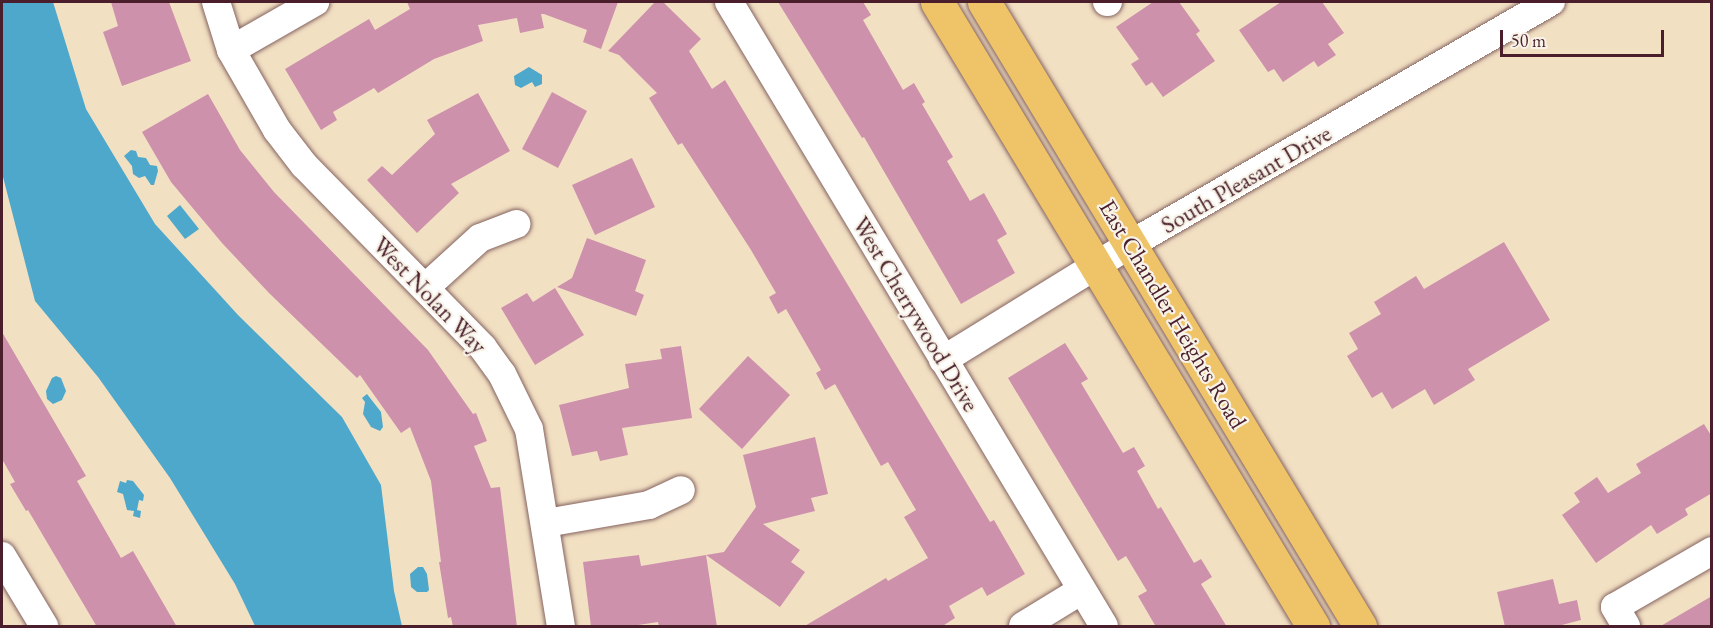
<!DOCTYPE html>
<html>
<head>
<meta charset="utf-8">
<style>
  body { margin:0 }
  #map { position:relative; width:1713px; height:628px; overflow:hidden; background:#f2e0c3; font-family:"EB Garamond",serif }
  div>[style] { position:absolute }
  .water>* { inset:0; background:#4da8cb }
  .building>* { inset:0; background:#ce91ac }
  .roads { filter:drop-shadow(0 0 2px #856360) drop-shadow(0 0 2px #856360) }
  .minor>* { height:28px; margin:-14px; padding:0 14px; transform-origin:14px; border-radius:14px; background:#fff }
  .major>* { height:33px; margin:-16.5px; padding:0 16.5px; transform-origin:16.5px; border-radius:16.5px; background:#efc469 }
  span { translate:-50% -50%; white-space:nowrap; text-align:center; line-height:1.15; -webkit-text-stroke:4.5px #f7f3e8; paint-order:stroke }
  .street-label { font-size:24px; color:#4a1f2b }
  .frame { position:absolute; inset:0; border:3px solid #4a1f2b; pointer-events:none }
  .scale { position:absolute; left:1500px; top:30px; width:164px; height:27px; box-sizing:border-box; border:3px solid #4a1f2b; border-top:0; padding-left:8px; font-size:18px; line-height:21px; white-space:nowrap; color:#4a1f2b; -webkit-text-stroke:4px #f7f3e8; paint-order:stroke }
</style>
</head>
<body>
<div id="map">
  <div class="water">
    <div style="clip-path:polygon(2px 2px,53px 2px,86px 109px,155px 224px,238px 315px,342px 417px,381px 485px,394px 591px,402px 626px,255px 626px,235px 584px,170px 478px,98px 377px,35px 301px,2px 173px)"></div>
    <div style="clip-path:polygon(529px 67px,542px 75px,542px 84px,535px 87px,532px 82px,521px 88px,515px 85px,514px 76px)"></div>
    <div style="clip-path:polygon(131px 150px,136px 151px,138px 157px,146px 158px,150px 165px,157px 166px,158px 171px,154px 185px,151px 185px,145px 176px,139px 178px,133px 174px,132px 166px,124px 156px)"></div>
    <div style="clip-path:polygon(180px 205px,199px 229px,185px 239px,167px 216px)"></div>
    <div style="clip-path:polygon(56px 376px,61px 378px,66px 391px,62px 400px,53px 404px,47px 399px,46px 391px,52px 378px)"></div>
    <div style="clip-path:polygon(367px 394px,381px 412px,383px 427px,380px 431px,371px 427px,363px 414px,365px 402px,362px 398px)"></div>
    <div style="clip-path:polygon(127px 480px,133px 481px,144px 495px,143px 501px,139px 500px,137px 510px,141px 511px,140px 518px,133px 516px,134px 511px,127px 510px,123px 494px,117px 492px,120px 481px,126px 483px)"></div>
    <div style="clip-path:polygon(418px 567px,423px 567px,427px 574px,429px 590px,427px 592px,417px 592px,411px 587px,410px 574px)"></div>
  </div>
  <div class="building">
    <div style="clip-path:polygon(111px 2px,169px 2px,191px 61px,122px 86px,103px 32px,118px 26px)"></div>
    <div style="clip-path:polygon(407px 2px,618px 2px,601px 49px,583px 42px,587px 30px,544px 14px,541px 14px,544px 28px,520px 33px,517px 18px,478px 25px,483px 41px,434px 59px,378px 93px,374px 88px,333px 112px,337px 120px,321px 130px,285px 69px,369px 19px,375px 30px,410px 9px)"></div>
    <div style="clip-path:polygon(655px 2px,663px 2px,701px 39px,689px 51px,712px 89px,725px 80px,990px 522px,994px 520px,1025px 574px,987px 596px,982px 587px,949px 606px,955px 618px,941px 627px,803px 627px,886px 578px,888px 581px,928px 558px,904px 517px,916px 510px,888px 462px,881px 466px,835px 384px,825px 390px,816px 373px,821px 370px,786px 309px,778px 314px,769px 297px,776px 293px,751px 250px,682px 143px,678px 145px,649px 98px,657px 93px,619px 55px,608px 51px)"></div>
    <div style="clip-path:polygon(778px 2px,863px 2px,871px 15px,863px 20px,903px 90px,914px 83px,925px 102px,922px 104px,953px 157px,947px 161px,970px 201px,984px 193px,1007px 234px,997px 240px,1015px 273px,961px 304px,864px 137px,862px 138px)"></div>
    <div style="clip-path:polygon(1153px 2px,1179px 2px,1200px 31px,1196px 34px,1215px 61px,1163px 97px,1152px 82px,1146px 86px,1131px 64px,1139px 59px,1116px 27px)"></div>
    <div style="clip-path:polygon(1281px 2px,1322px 2px,1344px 33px,1328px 44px,1336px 55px,1318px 67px,1314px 61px,1283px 82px,1274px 69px,1268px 72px,1239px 30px)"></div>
    <div style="clip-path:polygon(552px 92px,587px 111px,558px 168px,522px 149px)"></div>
    <div style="clip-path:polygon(478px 93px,510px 151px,451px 184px,459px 193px,417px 233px,367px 180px,382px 166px,392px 175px,435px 134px,427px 120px)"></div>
    <div style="clip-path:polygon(208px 94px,240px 150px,274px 192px,428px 350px,473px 414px,476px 413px,487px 441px,474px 446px,491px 488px,500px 487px,517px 627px,453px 627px,451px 617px,448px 618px,439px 562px,441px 562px,431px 481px,410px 427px,401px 433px,360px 375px,357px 378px,269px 293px,222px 243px,171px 182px,142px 132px)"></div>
    <div style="clip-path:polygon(632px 158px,655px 207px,595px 235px,572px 185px)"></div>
    <div style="clip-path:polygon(587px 238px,646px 260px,635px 291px,644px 295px,636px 316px,557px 287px,572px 278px)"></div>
    <div style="clip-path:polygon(1504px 242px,1550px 320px,1468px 369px,1475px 380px,1434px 405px,1425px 389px,1392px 409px,1382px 392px,1372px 398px,1347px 356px,1358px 349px,1349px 333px,1381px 314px,1374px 302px,1416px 276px,1424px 289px)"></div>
    <div style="clip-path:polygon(555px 288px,584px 335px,535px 365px,501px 308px,527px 293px,533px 302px)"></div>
    <div style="clip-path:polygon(2px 332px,86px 476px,77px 481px,121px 558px,133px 551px,177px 627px,97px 627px,28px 510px,26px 511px,10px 484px,15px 482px,2px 459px)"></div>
    <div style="clip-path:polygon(1065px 343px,1088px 379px,1081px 383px,1123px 453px,1134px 447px,1145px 466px,1137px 471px,1158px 509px,1161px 507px,1194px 563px,1201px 559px,1212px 577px,1201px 584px,1227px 627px,1156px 627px,1138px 596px,1147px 591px,1126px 556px,1118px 561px,1008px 378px)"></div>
    <div style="clip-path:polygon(681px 346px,692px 418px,622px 428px,628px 455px,600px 461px,597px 451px,572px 456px,559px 405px,629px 388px,625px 364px,662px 359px,660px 349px)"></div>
    <div style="clip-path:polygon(748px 356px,790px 395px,742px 449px,699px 409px)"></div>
    <div style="clip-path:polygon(1704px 424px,1712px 437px,1712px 493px,1685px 509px,1688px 515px,1657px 534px,1651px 525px,1596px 563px,1562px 515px,1580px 502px,1574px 493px,1597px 477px,1608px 493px,1641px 473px,1636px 464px)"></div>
    <div style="clip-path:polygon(815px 437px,828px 494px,811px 498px,815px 511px,763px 524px,800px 550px,791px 562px,805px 572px,780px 607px,706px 555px,724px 552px,756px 507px,743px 455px)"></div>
    <div style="clip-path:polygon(639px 555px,641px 566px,706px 555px,717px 627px,659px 627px,658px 622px,625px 627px,591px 627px,583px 562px)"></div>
    <div style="clip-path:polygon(1553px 579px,1559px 604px,1577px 600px,1581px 620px,1554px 627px,1505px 627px,1497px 592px)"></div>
    <div style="clip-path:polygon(1712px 596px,1712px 627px,1659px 627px)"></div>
  </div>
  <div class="roads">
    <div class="minor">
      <div style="left:216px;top:2px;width:50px;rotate:72.6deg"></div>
      <div style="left:231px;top:50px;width:92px;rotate:60.1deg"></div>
      <div style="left:277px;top:130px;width:44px;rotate:52.4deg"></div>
      <div style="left:304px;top:165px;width:256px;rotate:45.6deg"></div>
      <div style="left:483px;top:348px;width:32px;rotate:54deg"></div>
      <div style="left:502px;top:374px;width:61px;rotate:63.9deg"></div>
      <div style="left:529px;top:429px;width:200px;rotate:80.8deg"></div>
      <div style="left:729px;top:2px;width:728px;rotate:59deg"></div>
      <div style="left:1107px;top:2px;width:1px"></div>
      <div style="left:231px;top:50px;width:97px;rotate:-29.7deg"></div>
      <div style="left:426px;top:287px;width:73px;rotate:-42.2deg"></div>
      <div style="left:480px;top:238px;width:39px;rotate:-21deg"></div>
      <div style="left:943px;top:360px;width:221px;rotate:-31.7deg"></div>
      <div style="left:1131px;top:244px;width:485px;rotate:-30deg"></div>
      <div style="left:546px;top:523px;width:105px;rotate:-9.9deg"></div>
      <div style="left:649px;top:505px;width:35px;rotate:-25deg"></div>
      <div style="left:2px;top:556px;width:82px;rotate:59deg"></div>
      <div style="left:1023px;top:626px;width:69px;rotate:-31.4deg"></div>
      <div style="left:1626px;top:626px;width:22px;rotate:-120deg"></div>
      <div style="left:1615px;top:607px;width:112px;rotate:-30deg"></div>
    </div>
    <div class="major">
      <div style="left:937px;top:2px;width:729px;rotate:58.93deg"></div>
      <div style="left:984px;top:2px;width:729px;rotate:58.93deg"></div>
    </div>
  </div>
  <div class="street-label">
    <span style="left:1246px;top:179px;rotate:-30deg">South Pleasant Drive</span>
    <span style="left:430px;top:295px;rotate:46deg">West Nolan Way</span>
    <span style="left:916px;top:314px;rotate:59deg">West Cherrywood Drive</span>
    <span style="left:1173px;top:314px;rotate:59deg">East Chandler Heights Road</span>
  </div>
  <div class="frame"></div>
  <div class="scale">50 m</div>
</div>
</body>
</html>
